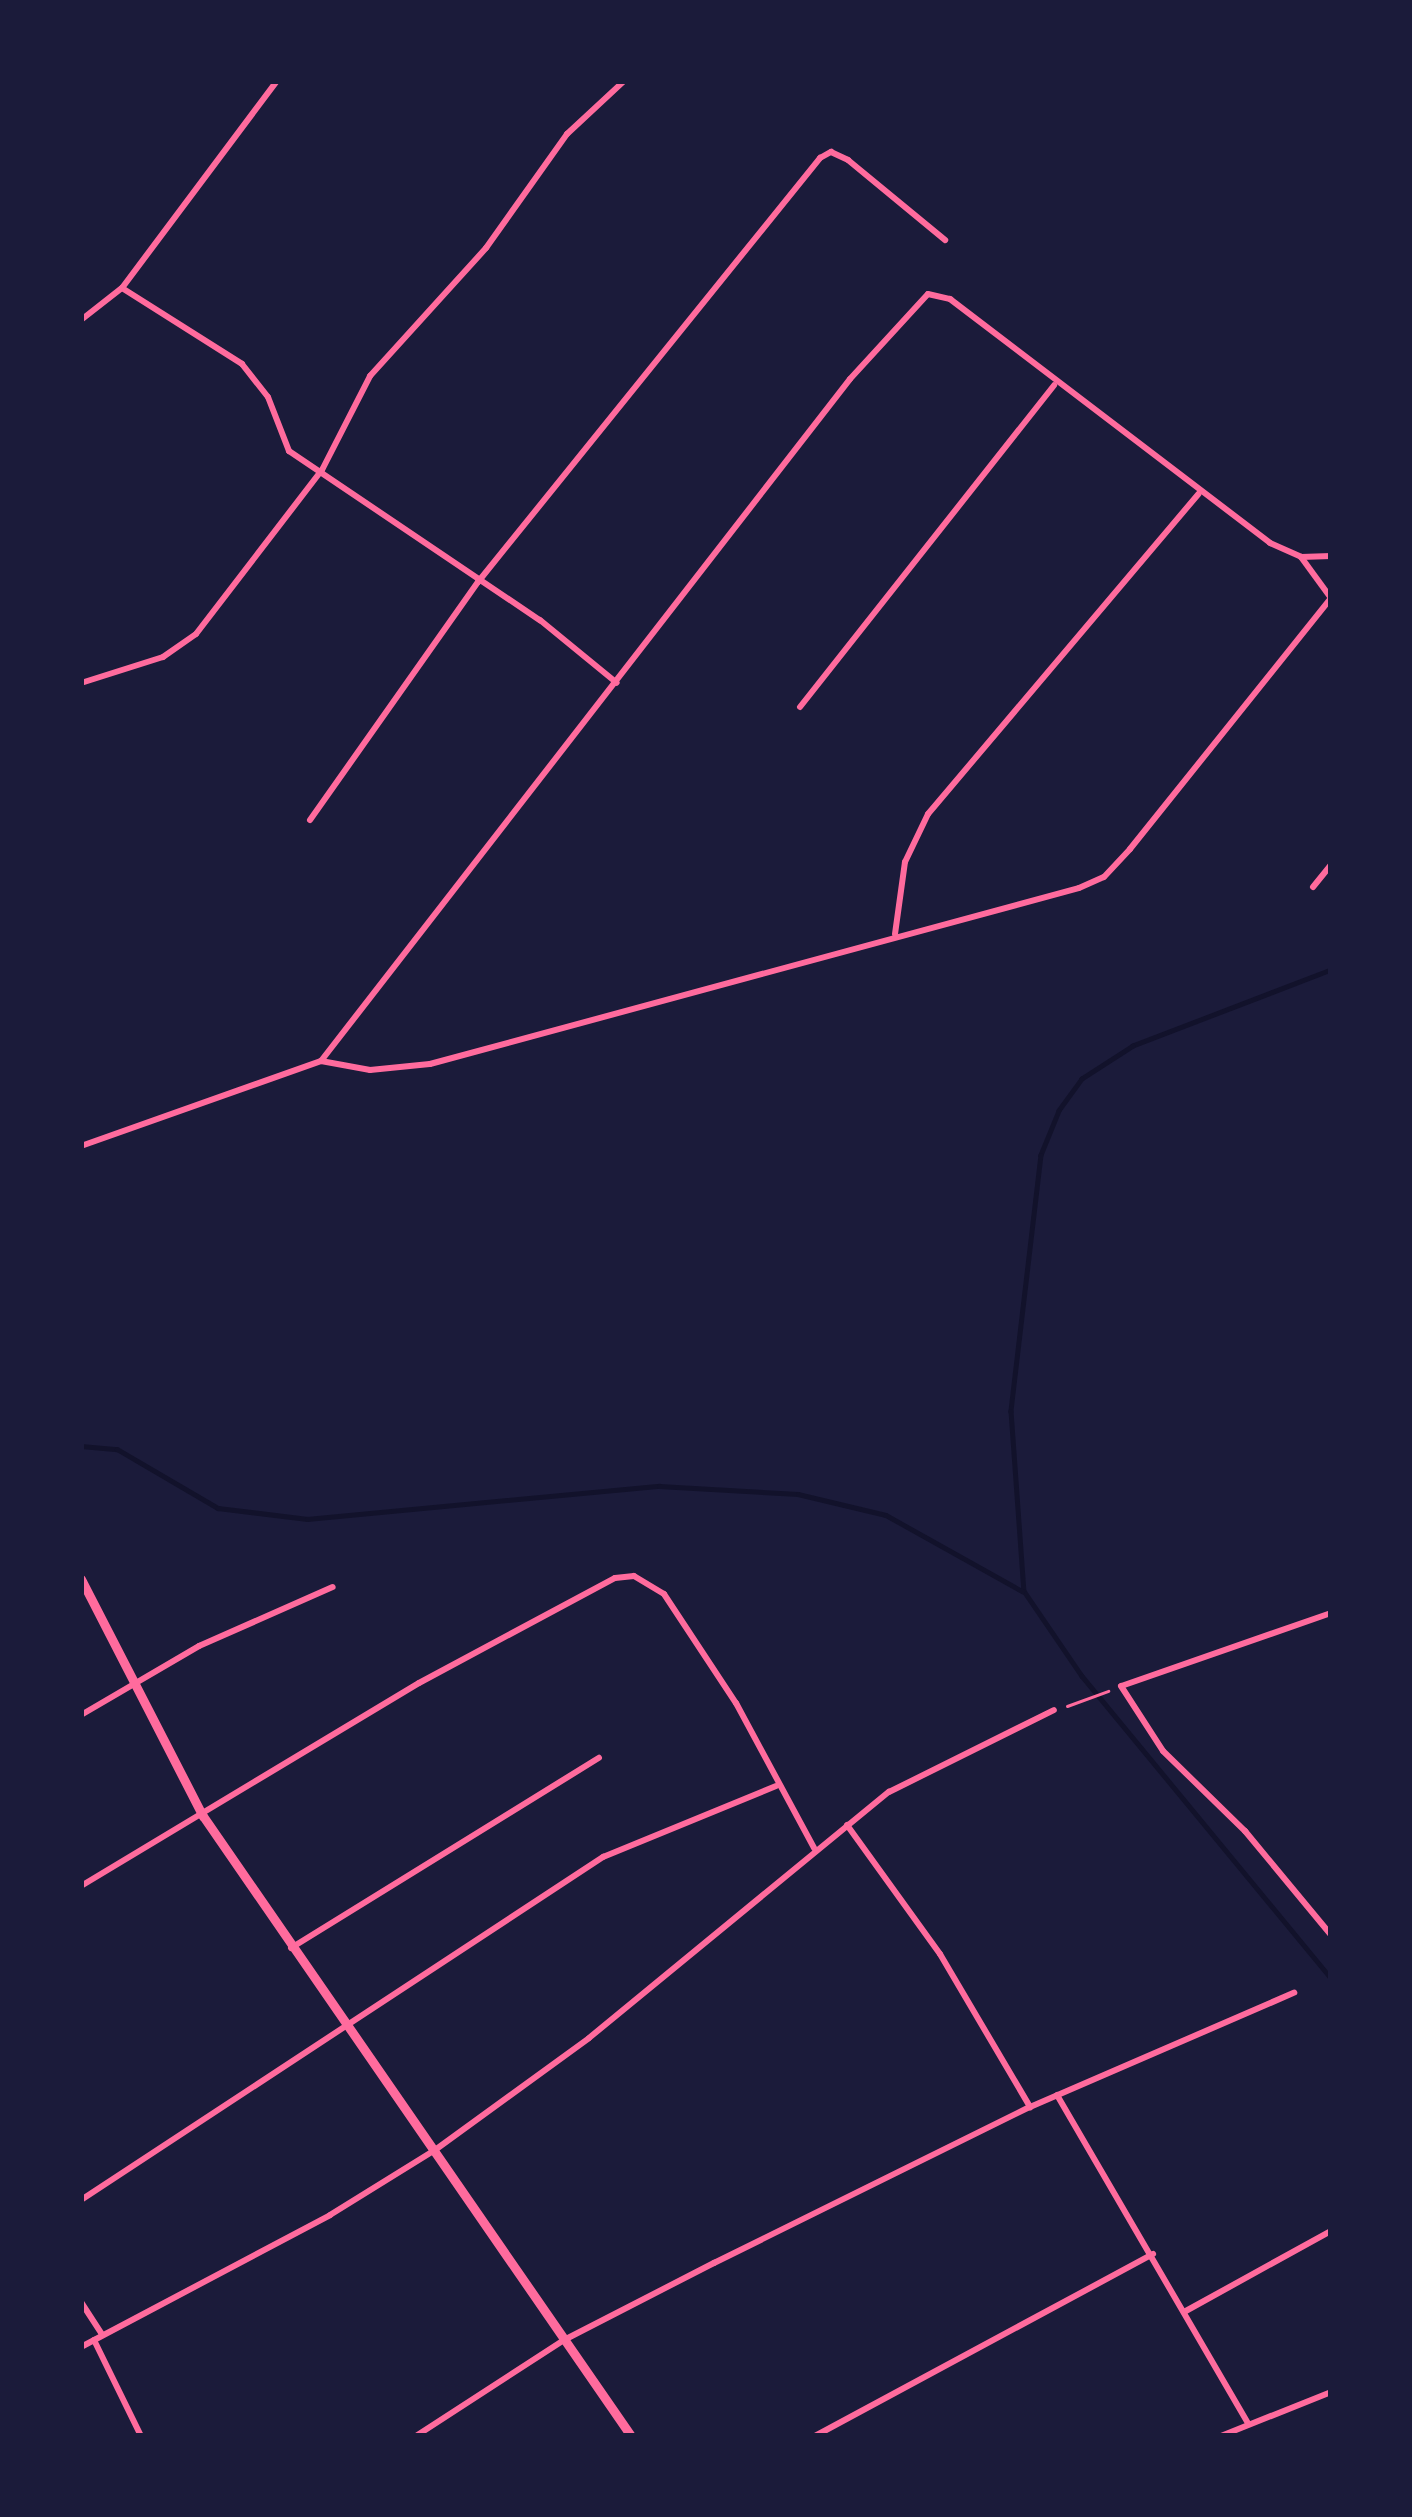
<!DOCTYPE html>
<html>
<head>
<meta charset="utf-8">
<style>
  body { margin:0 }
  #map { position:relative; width:1412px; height:2517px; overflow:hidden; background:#1b1b3a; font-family:Mulish,sans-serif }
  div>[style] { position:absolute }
  .stream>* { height:4.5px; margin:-2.25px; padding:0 2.25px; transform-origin:2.25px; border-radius:2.25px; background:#12122b }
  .path>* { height:3px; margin:-1.5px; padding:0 1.5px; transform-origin:1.5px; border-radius:1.5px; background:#ff6b9d }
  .minor>* { height:6px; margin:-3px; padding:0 3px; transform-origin:3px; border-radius:3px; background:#ff6b9d }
  .tertiary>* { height:9px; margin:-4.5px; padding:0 4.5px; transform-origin:4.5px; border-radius:4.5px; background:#ff6b9d }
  span { translate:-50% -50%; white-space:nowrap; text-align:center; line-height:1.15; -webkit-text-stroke:12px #1b1b3a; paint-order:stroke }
  .frame { position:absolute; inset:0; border:84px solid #1b1b3a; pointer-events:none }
</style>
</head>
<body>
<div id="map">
  <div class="stream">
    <div style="left:1331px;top:970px;width:212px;rotate:159deg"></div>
    <div style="left:1133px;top:1046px;width:61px;rotate:147.1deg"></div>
    <div style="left:1082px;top:1079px;width:39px;rotate:126deg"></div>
    <div style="left:1059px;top:1111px;width:48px;rotate:112.2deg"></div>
    <div style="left:1041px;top:1155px;width:258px;rotate:96.7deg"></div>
    <div style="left:1011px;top:1411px;width:180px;rotate:85.9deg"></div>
    <div style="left:1024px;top:1591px;width:103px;rotate:55.7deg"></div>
    <div style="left:1082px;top:1676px;width:391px;rotate:50.5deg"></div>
    <div style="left:81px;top:1446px;width:36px;rotate:5deg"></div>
    <div style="left:117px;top:1449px;width:117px;rotate:30.3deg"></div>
    <div style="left:218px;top:1508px;width:90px;rotate:7deg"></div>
    <div style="left:307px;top:1519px;width:354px;rotate:-5.4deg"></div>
    <div style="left:659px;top:1486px;width:139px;rotate:3.3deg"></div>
    <div style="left:798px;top:1494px;width:90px;rotate:13.4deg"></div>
    <div style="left:886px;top:1515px;width:156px;rotate:29.2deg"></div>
  </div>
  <div class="path">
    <div style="left:1067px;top:1706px;width:44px;rotate:-20.1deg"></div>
  </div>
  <div class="minor">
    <div style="left:122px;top:288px;width:142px;rotate:32.3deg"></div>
    <div style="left:242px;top:364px;width:42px;rotate:51.8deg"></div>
    <div style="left:268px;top:397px;width:58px;rotate:68.7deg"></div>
    <div style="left:289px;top:451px;width:303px;rotate:34deg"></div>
    <div style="left:540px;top:620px;width:99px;rotate:39.3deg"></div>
    <div style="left:81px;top:320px;width:52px;rotate:-38deg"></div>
    <div style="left:122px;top:288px;width:259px;rotate:-53.2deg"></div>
    <div style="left:1301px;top:557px;width:51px;rotate:53.8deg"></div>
    <div style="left:81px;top:683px;width:86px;rotate:-17.6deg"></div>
    <div style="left:163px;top:657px;width:40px;rotate:-34.9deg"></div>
    <div style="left:196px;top:634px;width:207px;rotate:-52.5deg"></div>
    <div style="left:322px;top:470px;width:106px;rotate:-62.9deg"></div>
    <div style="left:370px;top:376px;width:173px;rotate:-47.8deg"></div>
    <div style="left:486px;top:248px;width:140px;rotate:-54.6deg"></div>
    <div style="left:567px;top:134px;width:78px;rotate:-42.9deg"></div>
    <div style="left:800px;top:707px;width:410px;rotate:-51.7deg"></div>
    <div style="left:310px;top:820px;width:291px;rotate:-54.8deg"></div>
    <div style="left:478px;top:582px;width:545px;rotate:-51.11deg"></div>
    <div style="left:820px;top:158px;width:13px;rotate:-29deg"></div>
    <div style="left:831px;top:152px;width:19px;rotate:25deg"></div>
    <div style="left:848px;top:160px;width:126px;rotate:39.5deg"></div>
    <div style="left:1313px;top:887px;width:28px;rotate:-51deg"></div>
    <div style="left:895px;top:934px;width:73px;rotate:-82.1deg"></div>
    <div style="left:905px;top:862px;width:53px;rotate:-64.4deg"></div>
    <div style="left:928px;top:814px;width:419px;rotate:-49.8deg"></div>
    <div style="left:321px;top:1061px;width:863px;rotate:-52.2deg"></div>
    <div style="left:850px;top:379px;width:115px;rotate:-47.5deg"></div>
    <div style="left:928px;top:294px;width:23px;rotate:13deg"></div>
    <div style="left:950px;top:299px;width:402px;rotate:37.3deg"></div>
    <div style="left:1270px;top:543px;width:34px;rotate:24deg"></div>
    <div style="left:1301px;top:557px;width:30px;rotate:-2deg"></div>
    <div style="left:81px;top:1146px;width:255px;rotate:-19.5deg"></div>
    <div style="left:321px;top:1061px;width:50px;rotate:10.4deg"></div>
    <div style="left:370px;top:1070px;width:60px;rotate:-5.7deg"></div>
    <div style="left:430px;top:1064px;width:672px;rotate:-15.17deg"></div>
    <div style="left:1079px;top:888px;width:27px;rotate:-24deg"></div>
    <div style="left:1104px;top:877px;width:38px;rotate:-47deg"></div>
    <div style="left:1130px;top:849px;width:322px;rotate:-51.3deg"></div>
    <div style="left:1331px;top:1613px;width:222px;rotate:160.8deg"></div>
    <div style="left:1121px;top:1686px;width:77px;rotate:57.1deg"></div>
    <div style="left:1163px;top:1751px;width:115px;rotate:44.3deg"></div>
    <div style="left:1245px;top:1831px;width:135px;rotate:50.4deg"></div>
    <div style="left:81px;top:1715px;width:137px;rotate:-30.3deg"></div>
    <div style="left:199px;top:1646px;width:146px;rotate:-23.8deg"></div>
    <div style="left:847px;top:1825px;width:159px;rotate:54.2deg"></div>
    <div style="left:940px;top:1954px;width:178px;rotate:59.5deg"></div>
    <div style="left:81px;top:1886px;width:394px;rotate:-31deg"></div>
    <div style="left:419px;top:1683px;width:222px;rotate:-28.2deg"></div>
    <div style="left:615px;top:1578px;width:19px;rotate:-6deg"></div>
    <div style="left:634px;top:1576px;width:35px;rotate:31deg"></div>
    <div style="left:664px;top:1594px;width:131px;rotate:56.6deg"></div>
    <div style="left:736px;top:1703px;width:165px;rotate:61.7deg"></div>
    <div style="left:291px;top:1948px;width:362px;rotate:-31.7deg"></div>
    <div style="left:1057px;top:2095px;width:380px;rotate:59.8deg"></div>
    <div style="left:81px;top:2200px;width:625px;rotate:-33.31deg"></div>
    <div style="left:603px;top:1857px;width:187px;rotate:-22.3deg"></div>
    <div style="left:81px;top:2302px;width:38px;rotate:57deg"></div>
    <div style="left:1184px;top:2312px;width:168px;rotate:-28.9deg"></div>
    <div style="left:94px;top:2340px;width:107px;rotate:63.9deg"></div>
    <div style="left:81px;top:2347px;width:282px;rotate:-27.9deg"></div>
    <div style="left:330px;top:2215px;width:123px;rotate:-31.8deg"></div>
    <div style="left:435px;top:2150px;width:190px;rotate:-36deg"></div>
    <div style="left:589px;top:2038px;width:388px;rotate:-39.4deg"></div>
    <div style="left:889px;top:1792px;width:184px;rotate:-26.4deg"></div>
    <div style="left:416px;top:2436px;width:176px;rotate:-33deg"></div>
    <div style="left:564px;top:2340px;width:169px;rotate:-27.2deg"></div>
    <div style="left:714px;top:2263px;width:352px;rotate:-26.3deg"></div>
    <div style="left:1030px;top:2107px;width:288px;rotate:-23.4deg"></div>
    <div style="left:815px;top:2436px;width:384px;rotate:-28.3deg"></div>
    <div style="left:1221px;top:2436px;width:118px;rotate:-21.8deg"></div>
  </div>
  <div class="tertiary">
    <div style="left:81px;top:1579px;width:267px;rotate:62.8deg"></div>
    <div style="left:203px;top:1816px;width:753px;rotate:55.38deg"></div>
  </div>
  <div class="frame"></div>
</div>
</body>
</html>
